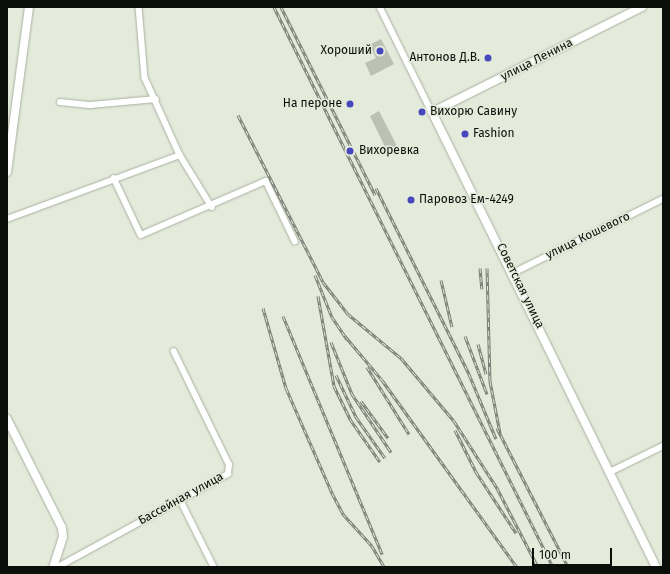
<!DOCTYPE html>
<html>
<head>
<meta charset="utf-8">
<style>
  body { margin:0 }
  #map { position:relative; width:670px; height:574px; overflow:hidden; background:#e4ebdb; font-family:"Fira Sans",sans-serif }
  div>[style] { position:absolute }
  .building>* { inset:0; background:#bbc2b3 }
  .roads { filter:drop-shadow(0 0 1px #aab0a1) drop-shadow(0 0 1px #aab0a1) }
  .street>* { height:5.5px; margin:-2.75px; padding:0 2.75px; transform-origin:2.75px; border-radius:2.75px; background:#fff }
  .secondary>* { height:8px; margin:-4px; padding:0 4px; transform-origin:4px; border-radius:4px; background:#fff }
  .rail>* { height:3px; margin-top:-1.5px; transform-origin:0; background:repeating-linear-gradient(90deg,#e4ebdb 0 4.5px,#787c72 0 9px); box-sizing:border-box; border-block:1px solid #787c72 }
  .dots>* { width:11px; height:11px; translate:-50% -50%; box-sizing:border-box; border:2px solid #e4ebdb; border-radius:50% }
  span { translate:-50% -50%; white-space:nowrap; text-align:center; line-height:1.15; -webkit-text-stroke:3px #e4ebdb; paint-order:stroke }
  .poi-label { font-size:12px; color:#0c0e09 }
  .right { translate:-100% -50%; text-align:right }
  .left { translate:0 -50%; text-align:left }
  .street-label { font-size:12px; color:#0c0e09 }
  .frame { position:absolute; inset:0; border:8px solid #0c0e09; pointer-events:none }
  .scale { position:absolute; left:532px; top:548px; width:80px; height:18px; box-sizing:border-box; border:2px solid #0c0e09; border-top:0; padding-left:5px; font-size:12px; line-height:14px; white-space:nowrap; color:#0c0e09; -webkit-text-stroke:3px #e4ebdb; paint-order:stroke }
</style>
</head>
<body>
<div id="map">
  <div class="building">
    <div style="clip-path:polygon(381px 39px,394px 64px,371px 76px,365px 63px,376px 58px,369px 45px)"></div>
    <div style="clip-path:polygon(379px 111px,399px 150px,389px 155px,370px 116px)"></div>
  </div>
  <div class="roads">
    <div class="street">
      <div style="left:139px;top:7px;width:71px;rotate:85.2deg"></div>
      <div style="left:145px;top:78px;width:85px;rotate:65.6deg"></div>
      <div style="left:180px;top:155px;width:61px;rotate:58.4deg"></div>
      <div style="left:380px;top:7px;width:117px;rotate:63.7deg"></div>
      <div style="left:60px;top:102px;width:31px;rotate:6deg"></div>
      <div style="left:91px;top:105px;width:65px;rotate:-5.3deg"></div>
      <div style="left:114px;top:178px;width:63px;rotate:64.7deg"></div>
      <div style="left:141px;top:235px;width:136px;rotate:-23.4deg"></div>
      <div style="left:266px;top:181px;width:67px;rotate:64.2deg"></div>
      <div style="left:7px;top:219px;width:184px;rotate:-20.3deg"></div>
      <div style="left:513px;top:273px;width:167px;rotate:-26.3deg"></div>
      <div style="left:610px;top:472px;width:59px;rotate:-26.1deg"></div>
      <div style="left:180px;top:499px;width:76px;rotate:63.4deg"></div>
      <div style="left:58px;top:567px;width:194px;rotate:-28.7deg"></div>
      <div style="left:228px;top:474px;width:9px;rotate:-84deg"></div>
      <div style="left:229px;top:465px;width:126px;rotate:-116deg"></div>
    </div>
    <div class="secondary">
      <div style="left:642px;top:7px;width:235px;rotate:153.4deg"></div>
      <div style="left:432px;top:112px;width:507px;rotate:63.79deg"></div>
      <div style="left:7px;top:172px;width:166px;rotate:-82.4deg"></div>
      <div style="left:7px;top:419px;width:122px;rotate:63.2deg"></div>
      <div style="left:62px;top:528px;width:9px;rotate:84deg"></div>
      <div style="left:63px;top:537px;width:32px;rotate:108deg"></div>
    </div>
  </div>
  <div class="rail">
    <div style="left:274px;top:7px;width:626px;rotate:63.52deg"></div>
    <div style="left:281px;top:7px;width:210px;rotate:63.4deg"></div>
    <div style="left:238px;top:115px;width:187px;rotate:63deg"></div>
    <div style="left:323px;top:282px;width:41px;rotate:52deg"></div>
    <div style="left:348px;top:314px;width:69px;rotate:39.7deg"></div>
    <div style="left:401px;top:358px;width:82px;rotate:49.9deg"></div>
    <div style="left:454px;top:421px;width:80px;rotate:57.3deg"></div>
    <div style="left:497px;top:488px;width:89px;rotate:62.6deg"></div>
    <div style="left:376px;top:188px;width:208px;rotate:63.4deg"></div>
    <div style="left:469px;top:374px;width:70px;rotate:67.4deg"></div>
    <div style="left:480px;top:268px;width:21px;rotate:85deg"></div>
    <div style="left:487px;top:268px;width:113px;rotate:88.5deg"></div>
    <div style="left:490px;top:381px;width:53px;rotate:79.1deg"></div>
    <div style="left:315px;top:275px;width:45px;rotate:68deg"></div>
    <div style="left:332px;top:317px;width:27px;rotate:56deg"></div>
    <div style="left:441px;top:280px;width:48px;rotate:76.8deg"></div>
    <div style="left:318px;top:296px;width:91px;rotate:79.9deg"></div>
    <div style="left:334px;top:386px;width:37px;rotate:64deg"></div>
    <div style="left:350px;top:419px;width:52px;rotate:55.1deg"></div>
    <div style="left:263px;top:308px;width:83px;rotate:74deg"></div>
    <div style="left:286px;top:388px;width:115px;rotate:66.3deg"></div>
    <div style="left:332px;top:493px;width:24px;rotate:62deg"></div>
    <div style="left:343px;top:514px;width:43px;rotate:47.8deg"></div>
    <div style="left:372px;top:546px;width:24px;rotate:60deg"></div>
    <div style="left:283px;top:316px;width:258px;rotate:67.4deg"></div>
    <div style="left:345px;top:336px;width:57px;rotate:49.9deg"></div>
    <div style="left:382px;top:380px;width:231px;rotate:54.2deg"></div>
    <div style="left:465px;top:336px;width:62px;rotate:69.2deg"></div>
    <div style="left:331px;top:342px;width:56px;rotate:68deg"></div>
    <div style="left:352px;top:394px;width:70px;rotate:56.1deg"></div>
    <div style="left:478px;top:344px;width:31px;rotate:75deg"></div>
    <div style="left:367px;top:367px;width:79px;rotate:57.9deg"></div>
    <div style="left:336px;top:375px;width:47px;rotate:64.5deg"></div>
    <div style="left:356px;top:417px;width:50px;rotate:54.7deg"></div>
    <div style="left:361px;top:401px;width:46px;rotate:53.9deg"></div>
    <div style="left:497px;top:428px;width:156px;rotate:62.9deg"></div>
    <div style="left:455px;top:430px;width:47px;rotate:63.4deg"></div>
    <div style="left:476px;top:472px;width:73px;rotate:56.7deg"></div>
  </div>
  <div class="dots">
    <div style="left:380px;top:51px;background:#4647bd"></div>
    <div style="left:488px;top:58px;background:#4647bd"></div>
    <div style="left:350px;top:104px;background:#4647bd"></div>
    <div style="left:422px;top:112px;background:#4647bd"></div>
    <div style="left:465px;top:134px;background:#4647bd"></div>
    <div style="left:350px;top:151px;background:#4647bd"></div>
    <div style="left:411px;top:200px;background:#4647bd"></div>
  </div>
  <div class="poi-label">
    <span class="right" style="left:372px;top:51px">Хороший</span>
    <span class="right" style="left:480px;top:58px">Антонов Д.В.</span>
    <span class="right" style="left:342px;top:104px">На пероне</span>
    <span class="left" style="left:430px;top:112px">Вихорю Савину</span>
    <span class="left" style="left:473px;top:134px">Fashion</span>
    <span class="left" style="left:359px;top:151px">Вихоревка</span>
    <span class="left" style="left:419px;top:200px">Паровоз Ем-4249</span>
  </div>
  <div class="street-label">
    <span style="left:537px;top:60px;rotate:-27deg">улица Ленина</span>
    <span style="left:588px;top:236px;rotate:-26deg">улица Кошевого</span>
    <span style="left:520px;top:286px;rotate:64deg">Советская улица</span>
    <span style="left:181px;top:499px;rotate:-29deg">Бассейная улица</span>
  </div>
  <div class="frame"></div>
  <div class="scale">100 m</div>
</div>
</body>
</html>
